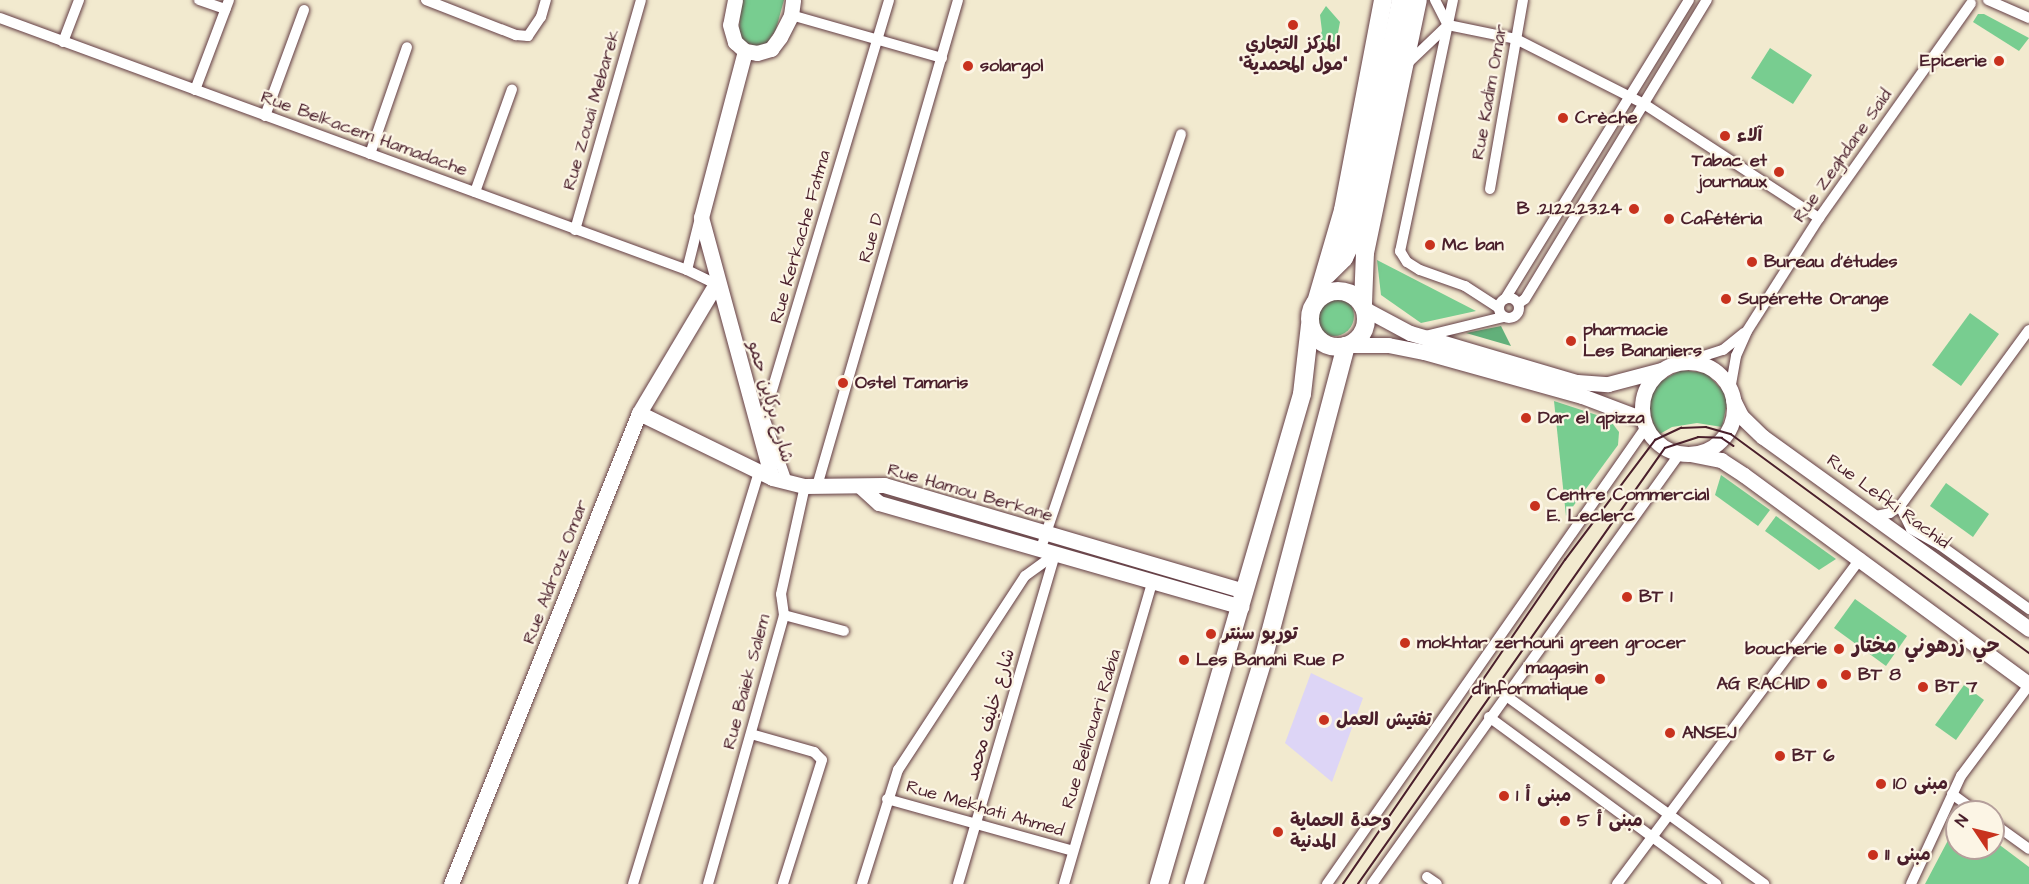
<!DOCTYPE html>
<html>
<head>
<meta charset="utf-8">
<style>
  body { margin:0 }
  #map { position:relative; width:2029px; height:884px; overflow:hidden; background:#f2eacf; font-family:"Architects Daughter","Playpen Sans Arabic",sans-serif }
  div>[style] { position:absolute }
  .built>* { inset:0; background:#ddd5f6 }
  .green>* { inset:0; background:#78cd90 }
  .round { border-radius:50% }
  .forest>* { inset:0; background:#62b07a }
  .roads { filter:drop-shadow(0 0 2px #633d44) drop-shadow(0 0 2px #633d44) }
  .street>* { height:10px; margin:-5px; padding:0 5px; transform-origin:5px; border-radius:5px; background:#fff }
  .street>.ring { margin:-5px; padding:0; box-sizing:content-box; background:none; border:10px solid #fff; border-radius:50% }
  .secondary>* { height:15px; margin:-7.5px; padding:0 7.5px; transform-origin:7.5px; border-radius:7.5px; background:#fff }
  .secondary>.ring { margin:-7.5px; padding:0; box-sizing:content-box; background:none; border:15px solid #fff; border-radius:50% }
  .primary>* { height:18px; margin:-9px; padding:0 9px; transform-origin:9px; border-radius:9px; background:#fff }
  .primary>.ring { margin:-9px; padding:0; box-sizing:content-box; background:none; border:18px solid #fff; border-radius:50% }
  .tram>* { height:1.5px; margin:-0.75px; padding:0 0.75px; transform-origin:0.75px; border-radius:0.75px; background:#4a1f2b }
  .dots>* { width:16px; height:16px; translate:-50% -50%; box-sizing:border-box; border:3px solid #fcf5e5; border-radius:50% }
  span { translate:-50% -50%; white-space:nowrap; text-align:center; line-height:1.15; -webkit-text-stroke:4.5px #fcf5e5; paint-order:stroke }
  .poi-label { font-size:18px; color:#4a1f2b; font-weight:700 }
  .right { translate:-100% -50%; text-align:right }
  .left { translate:0 -50%; text-align:left }
  .street-label { font-size:18px; color:#4a1f2b }
  .neighbourhood-label { font-size:20px; color:#4a1f2b; font-weight:700 }
  .north { position:absolute; left:1945px; top:800px; width:60px; height:60px; box-sizing:border-box; background:#fcf5e5; border:2px solid #b59f9b; border-radius:50%; rotate:305deg; font-size:16px; font-weight:700; line-height:24px; text-align:center; color:#4a1f2b }
  .north::after { content:''; display:block; margin:auto; width:21px; height:27px; background:#c8321e; clip-path:polygon(50% 0,100% 100%,50% 72%,0 100%) }
</style>
</head>
<body>
<div id="map">
  <div class="built">
    <div style="clip-path:polygon(1311px 673px,1363px 698px,1332px 782px,1285px 743px)"></div>
  </div>
  <div class="green">
    <div style="clip-path:polygon(741px 0,784px 0,776px 29px,768px 42px,759px 47px,746px 43px,739px 35px)"></div>
    <div style="clip-path:polygon(1326px 6px,1340px 22px,1334px 54px,1315px 48px,1322px 31px,1320px 15px)"></div>
    <div style="clip-path:polygon(1978px 14px,1984px 14px,2029px 38px,2019px 51px,1973px 22px)"></div>
    <div style="clip-path:polygon(1770px 48px,1812px 75px,1793px 104px,1751px 78px)"></div>
    <div style="clip-path:polygon(1377px 260px,1476px 311px,1421px 323px,1381px 295px)"></div>
    <div class="round" style="left:1314px;top:296px;width:40px;height:40px"></div>
    <div style="clip-path:polygon(1970px 313px,1999px 334px,1961px 386px,1932px 365px)"></div>
    <div style="clip-path:polygon(1681px 370px,1706px 373px,1723px 391px,1727px 403px,1722px 427px,1697px 423px,1672px 427px,1658px 435px,1656px 432px,1648px 406px,1651px 393px,1659px 382px)"></div>
    <div style="clip-path:polygon(1554px 401px,1609px 419px,1619px 432px,1618px 445px,1566px 516px)"></div>
    <div style="clip-path:polygon(1721px 475px,1770px 510px,1758px 526px,1715px 495px)"></div>
    <div style="clip-path:polygon(1946px 483px,1989px 514px,1973px 537px,1930px 506px)"></div>
    <div style="clip-path:polygon(1776px 516px,1836px 559px,1819px 570px,1765px 531px)"></div>
    <div style="clip-path:polygon(1855px 599px,1907px 636px,1886px 666px,1834px 628px)"></div>
    <div style="clip-path:polygon(1964px 685px,1984px 700px,1956px 740px,1935px 725px)"></div>
    <div style="clip-path:polygon(1955px 827px,1957px 848px,1993px 848px,1993px 840px,2029px 867px,2029px 884px,1925px 884px)"></div>
  </div>
  <div class="forest">
    <div style="clip-path:polygon(1501px 326px,1511px 346px,1466px 333px)"></div>
  </div>
  <div class="roads">
    <div class="street">
      <div style="left:199px;top:0;width:28px;rotate:19deg"></div>
      <div style="left:426px;top:0;width:97px;rotate:21.3deg"></div>
      <div style="left:516px;top:35px;width:12px;rotate:5deg"></div>
      <div style="left:528px;top:36px;width:23px;rotate:-56deg"></div>
      <div style="left:541px;top:17px;width:18px;rotate:-74deg"></div>
      <div style="left:1435px;top:0;width:28px;rotate:63deg"></div>
      <div style="left:1453px;top:0;width:257px;rotate:101.9deg"></div>
      <div style="left:1400px;top:251px;width:13px;rotate:58deg"></div>
      <div style="left:1407px;top:262px;width:15px;rotate:32deg"></div>
      <div style="left:1420px;top:270px;width:48px;rotate:19.6deg"></div>
      <div style="left:1465px;top:286px;width:40px;rotate:32.9deg"></div>
      <div style="left:1988px;top:0;width:45px;rotate:23.7deg"></div>
      <div style="left:791px;top:15px;width:157px;rotate:15.9deg"></div>
      <div style="left:0;top:18px;width:732px;rotate:20.14deg"></div>
      <div style="left:687px;top:270px;width:32px;rotate:26deg"></div>
      <div style="left:1448px;top:25px;width:69px;rotate:11.6deg"></div>
      <div style="left:1516px;top:39px;width:144px;rotate:26.9deg"></div>
      <div style="left:1644px;top:104px;width:209px;rotate:33.1deg"></div>
      <div style="left:63px;top:42px;width:45px;rotate:-69.1deg"></div>
      <div style="left:1407px;top:64px;width:57px;rotate:-43.6deg"></div>
      <div style="left:195px;top:90px;width:96px;rotate:-69.3deg"></div>
      <div style="left:265px;top:116px;width:113px;rotate:-69.8deg"></div>
      <div style="left:370px;top:154px;width:113px;rotate:-70.9deg"></div>
      <div style="left:1490px;top:189px;width:192px;rotate:-80.1deg"></div>
      <div style="left:475px;top:192px;width:109px;rotate:-70.2deg"></div>
      <div style="left:575px;top:230px;width:239px;rotate:-74deg"></div>
      <div style="left:687px;top:270px;width:54px;rotate:-76deg"></div>
      <div class="ring" style="left:1499px;top:298px;width:10px;height:10px"></div>
      <div style="left:1505px;top:299px;width:351px;rotate:-58.4deg"></div>
      <div style="left:1519px;top:303px;width:7px;rotate:-34deg"></div>
      <div style="left:1525px;top:299px;width:350px;rotate:-58.7deg"></div>
      <div style="left:1425px;top:336px;width:80px;rotate:-13.7deg"></div>
      <div style="left:1685px;top:362px;width:40px;rotate:-18deg"></div>
      <div style="left:1723px;top:350px;width:27px;rotate:-39deg"></div>
      <div style="left:1730px;top:390px;width:35px;rotate:-80deg"></div>
      <div style="left:1736px;top:356px;width:27px;rotate:-66deg"></div>
      <div style="left:1747px;top:331px;width:134px;rotate:-57.5deg"></div>
      <div style="left:1819px;top:218px;width:263px;rotate:-54.7deg"></div>
      <div style="left:787px;top:482px;width:69px;rotate:-109.5deg"></div>
      <div style="left:764px;top:417px;width:435px;rotate:-73.3deg"></div>
      <div style="left:817px;top:486px;width:506px;rotate:-73.82deg"></div>
      <div style="left:1900px;top:506px;width:25px;rotate:64deg"></div>
      <div style="left:1911px;top:529px;width:33px;rotate:29deg"></div>
      <div style="left:1940px;top:545px;width:110px;rotate:35.7deg"></div>
      <div style="left:1876px;top:516px;width:14px;rotate:-12deg"></div>
      <div style="left:1890px;top:513px;width:12px;rotate:-35deg"></div>
      <div style="left:1900px;top:506px;width:218px;rotate:-53.8deg"></div>
      <div style="left:1040px;top:551px;width:440px;rotate:-71.3deg"></div>
      <div style="left:784px;top:615px;width:62px;rotate:14.9deg"></div>
      <div style="left:1505px;top:695px;width:321px;rotate:36.1deg"></div>
      <div style="left:1489px;top:717px;width:282px;rotate:36.3deg"></div>
      <div style="left:751px;top:734px;width:66px;rotate:15.9deg"></div>
      <div style="left:814px;top:752px;width:11px;rotate:45deg"></div>
      <div style="left:822px;top:760px;width:130px;rotate:107.5deg"></div>
      <div style="left:1952px;top:794px;width:31px;rotate:36deg"></div>
      <div style="left:887px;top:799px;width:193px;rotate:15.6deg"></div>
      <div style="left:1993px;top:823px;width:44px;rotate:35.8deg"></div>
      <div style="left:1427px;top:877px;width:12px;rotate:35deg"></div>
      <div style="left:633px;top:884px;width:429px;rotate:-73deg"></div>
      <div style="left:708px;top:884px;width:280px;rotate:-74.2deg"></div>
      <div style="left:784px;top:615px;width:21px;rotate:-98deg"></div>
      <div style="left:781px;top:594px;width:111px;rotate:-77.5deg"></div>
      <div style="left:862px;top:884px;width:120px;rotate:-72.5deg"></div>
      <div style="left:898px;top:770px;width:232px;rotate:-56.8deg"></div>
      <div style="left:1025px;top:576px;width:36px;rotate:-36deg"></div>
      <div style="left:958px;top:884px;width:343px;rotate:-73.6deg"></div>
      <div style="left:1064px;top:884px;width:313px;rotate:-73.7deg"></div>
      <div style="left:1327px;top:884px;width:557px;rotate:-55.08deg"></div>
      <div style="left:1372px;top:884px;width:530px;rotate:-54.45deg"></div>
      <div style="left:1617px;top:884px;width:407px;rotate:-53.2deg"></div>
      <div style="left:1911px;top:884px;width:119px;rotate:-65.2deg"></div>
      <div style="left:1961px;top:776px;width:114px;rotate:-53.2deg"></div>
    </div>
    <div class="secondary">
      <div style="left:735px;top:0;width:25px;rotate:101deg"></div>
      <div style="left:730px;top:25px;width:18px;rotate:74deg"></div>
      <div style="left:735px;top:42px;width:13px;rotate:42deg"></div>
      <div style="left:745px;top:51px;width:12px;rotate:9deg"></div>
      <div style="left:757px;top:53px;width:15px;rotate:-16deg"></div>
      <div style="left:771px;top:49px;width:15px;rotate:-53deg"></div>
      <div style="left:780px;top:37px;width:25px;rotate:-63deg"></div>
      <div style="left:791px;top:15px;width:15px;rotate:-82deg"></div>
      <div style="left:745px;top:51px;width:172px;rotate:104.8deg"></div>
      <div style="left:701px;top:217px;width:270px;rotate:74.8deg"></div>
      <div style="left:772px;top:478px;width:34px;rotate:14deg"></div>
      <div style="left:805px;top:486px;width:79px;rotate:-0.7deg"></div>
      <div style="left:884px;top:485px;width:376px;rotate:16.4deg"></div>
      <div style="left:1365px;top:309px;width:51px;rotate:28.1deg"></div>
      <div style="left:1410px;top:333px;width:174px;rotate:16.4deg"></div>
      <div style="left:1577px;top:382px;width:31px;rotate:4deg"></div>
      <div style="left:1608px;top:384px;width:55px;rotate:-14.8deg"></div>
      <div style="left:1350px;top:345px;width:38px"></div>
      <div style="left:1388px;top:345px;width:37px;rotate:11deg"></div>
      <div style="left:1424px;top:352px;width:164px;rotate:15.6deg"></div>
      <div style="left:1582px;top:396px;width:65px;rotate:20.7deg"></div>
      <div class="ring" style="left:1642px;top:362px;width:77px;height:77px"></div>
      <div style="left:1733px;top:400px;width:18px;rotate:63deg"></div>
      <div style="left:1741px;top:416px;width:30px;rotate:44deg"></div>
      <div style="left:1763px;top:437px;width:328px;rotate:35.8deg"></div>
      <div style="left:639px;top:413px;width:148px;rotate:26deg"></div>
      <div style="left:1690px;top:454px;width:32px;rotate:11deg"></div>
      <div style="left:1721px;top:460px;width:27px;rotate:33deg"></div>
      <div style="left:1744px;top:475px;width:353px;rotate:36.3deg"></div>
      <div style="left:861px;top:487px;width:24px;rotate:42deg"></div>
      <div style="left:879px;top:503px;width:377px;rotate:16deg"></div>
      <div style="left:451px;top:884px;width:507px;rotate:-68.24deg"></div>
      <div style="left:639px;top:413px;width:150px;rotate:-59.2deg"></div>
    </div>
    <div class="primary">
      <div style="left:1327px;top:275px;width:24px;rotate:-45deg"></div>
      <div style="left:1344px;top:258px;width:19px;rotate:-65deg"></div>
      <div style="left:1352px;top:241px;width:246px;rotate:-78.5deg"></div>
      <div class="ring" style="left:1310px;top:291px;width:38px;height:38px"></div>
      <div style="left:1317px;top:299px;width:93px;rotate:-73.7deg"></div>
      <div style="left:1343px;top:210px;width:214px;rotate:-79.2deg"></div>
      <div style="left:1363px;top:304px;width:51px;rotate:-87.8deg"></div>
      <div style="left:1365px;top:253px;width:258px;rotate:-78.2deg"></div>
      <div style="left:1159px;top:884px;width:510px;rotate:-73.73deg"></div>
      <div style="left:1302px;top:394px;width:69px;rotate:-83.4deg"></div>
      <div style="left:1194px;top:884px;width:239px;rotate:-72.9deg"></div>
      <div style="left:1264px;top:656px;width:321px;rotate:-75.2deg"></div>
    </div>
  </div>
  <div class="tram">
    <div style="left:1343px;top:884px;width:393px;rotate:-55.6deg"></div>
    <div style="left:1565px;top:560px;width:150px;rotate:-53.1deg"></div>
    <div style="left:1655px;top:440px;width:29px;rotate:-25deg"></div>
    <div style="left:1681px;top:428px;width:25px;rotate:-2deg"></div>
    <div style="left:1706px;top:427px;width:26px;rotate:16deg"></div>
    <div style="left:1731px;top:434px;width:370px;rotate:36.3deg"></div>
    <div style="left:1358px;top:884px;width:533px;rotate:-54.85deg"></div>
    <div style="left:1665px;top:448px;width:35px;rotate:-18deg"></div>
    <div style="left:1698px;top:437px;width:24px;rotate:2deg"></div>
    <div style="left:1722px;top:438px;width:14px;rotate:34deg"></div>
  </div>
  <div class="dots">
    <div style="left:1293px;top:25px;background:#c8321e"></div>
    <div style="left:1999px;top:61px;background:#c8321e"></div>
    <div style="left:968px;top:66px;background:#c8321e"></div>
    <div style="left:1563px;top:118px;background:#c8321e"></div>
    <div style="left:1725px;top:136px;background:#c8321e"></div>
    <div style="left:1779px;top:172px;background:#c8321e"></div>
    <div style="left:1634px;top:209px;background:#c8321e"></div>
    <div style="left:1669px;top:219px;background:#c8321e"></div>
    <div style="left:1430px;top:245px;background:#c8321e"></div>
    <div style="left:1752px;top:262px;background:#c8321e"></div>
    <div style="left:1726px;top:299px;background:#c8321e"></div>
    <div style="left:1571px;top:341px;background:#c8321e"></div>
    <div style="left:843px;top:383px;background:#c8321e"></div>
    <div style="left:1526px;top:418px;background:#c8321e"></div>
    <div style="left:1535px;top:506px;background:#c8321e"></div>
    <div style="left:1627px;top:597px;background:#c8321e"></div>
    <div style="left:1211px;top:634px;background:#c8321e"></div>
    <div style="left:1405px;top:643px;background:#c8321e"></div>
    <div style="left:1839px;top:649px;background:#c8321e"></div>
    <div style="left:1184px;top:660px;background:#c8321e"></div>
    <div style="left:1846px;top:675px;background:#c8321e"></div>
    <div style="left:1600px;top:679px;background:#c8321e"></div>
    <div style="left:1822px;top:684px;background:#c8321e"></div>
    <div style="left:1923px;top:687px;background:#c8321e"></div>
    <div style="left:1324px;top:720px;background:#c8321e"></div>
    <div style="left:1670px;top:733px;background:#c8321e"></div>
    <div style="left:1780px;top:756px;background:#c8321e"></div>
    <div style="left:1881px;top:784px;background:#c8321e"></div>
    <div style="left:1504px;top:796px;background:#c8321e"></div>
    <div style="left:1565px;top:821px;background:#c8321e"></div>
    <div style="left:1278px;top:832px;background:#c8321e"></div>
    <div style="left:1873px;top:855px;background:#c8321e"></div>
  </div>
  <div class="poi-label">
    <span style="left:1293px;top:55px">المركز التجاري<br>"مول المحمدية"</span>
    <span class="right" style="left:1987px;top:61px">Epicerie</span>
    <span class="left" style="left:980px;top:66px">solargol</span>
    <span class="left" style="left:1575px;top:118px">Crèche</span>
    <span class="left" style="left:1737px;top:136px">آلاء</span>
    <span class="right" style="left:1767px;top:172px">Tabac et<br>journaux</span>
    <span class="right" style="left:1622px;top:209px">B .21.22.23.24</span>
    <span class="left" style="left:1681px;top:219px">Cafétéria</span>
    <span class="left" style="left:1442px;top:245px">Mc ban</span>
    <span class="left" style="left:1764px;top:262px">Bureau d'études</span>
    <span class="left" style="left:1738px;top:299px">Supérette Orange</span>
    <span class="left" style="left:1583px;top:341px">pharmacie<br>Les Bananiers</span>
    <span class="left" style="left:855px;top:383px">Ostel Tamaris</span>
    <span class="left" style="left:1538px;top:418px">Dar el qpizza</span>
    <span class="left" style="left:1547px;top:506px">Centre Commercial<br>E. Leclerc</span>
    <span class="left" style="left:1639px;top:597px">BT 1</span>
    <span class="left" style="left:1223px;top:634px">توربو سنتر</span>
    <span class="left" style="left:1417px;top:643px">mokhtar zerhouni green grocer</span>
    <span class="right" style="left:1827px;top:649px">boucherie</span>
    <span class="left" style="left:1196px;top:660px">Les Banani Rue P</span>
    <span class="right" style="left:1588px;top:679px">magasin<br>d'informatique</span>
    <span class="left" style="left:1858px;top:675px">BT 8</span>
    <span class="right" style="left:1810px;top:684px">AG RACHID</span>
    <span class="left" style="left:1935px;top:687px">BT 7</span>
    <span class="left" style="left:1336px;top:720px">تفتيش العمل</span>
    <span class="left" style="left:1682px;top:733px">ANSEJ</span>
    <span class="left" style="left:1792px;top:756px">BT 6</span>
    <span class="left" style="left:1893px;top:784px">مبنى 10</span>
    <span class="left" style="left:1516px;top:796px">مبنى أ 1</span>
    <span class="left" style="left:1577px;top:821px">مبنى أ 5</span>
    <span class="left" style="left:1290px;top:832px">وحدة الحماية<br>المدنية</span>
    <span class="left" style="left:1885px;top:855px">مبنى 11</span>
  </div>
  <div class="street-label">
    <span style="left:1490px;top:92px;rotate:-80deg">Rue Kadim Omar</span>
    <span style="left:592px;top:110px;rotate:-74deg">Rue Zouai Mebarek</span>
    <span style="left:364px;top:134px;rotate:20deg">Rue Belkacem Hamadache</span>
    <span style="left:1843px;top:156px;rotate:-55deg">Rue Zeghdane Said</span>
    <span style="left:801px;top:237px;rotate:-74deg">Rue Kerkache Fatma</span>
    <span style="left:872px;top:238px;rotate:-74deg">Rue D</span>
    <span style="left:770px;top:402px;rotate:74deg">شارع بركاين حمو</span>
    <span style="left:970px;top:493px;rotate:16deg">Rue Hamou Berkane</span>
    <span style="left:1888px;top:502px;rotate:36deg">Rue Lefki Rachid</span>
    <span style="left:556px;top:572px;rotate:-69deg">Rue Aldrouz Omar</span>
    <span style="left:747px;top:682px;rotate:-75deg">Rue Baiek Salem</span>
    <span style="left:991px;top:715px;rotate:-74deg">شارع خليف محمد</span>
    <span style="left:1092px;top:729px;rotate:-73deg">Rue Belhouari Rabia</span>
    <span style="left:985px;top:809px;rotate:16deg">Rue Mekhati Ahmed</span>
  </div>
  <div class="neighbourhood-label">
    <span style="left:1926px;top:646px">حي زرهوني مختار</span>
  </div>
  <div class="north">N</div>
</div>
</body>
</html>
